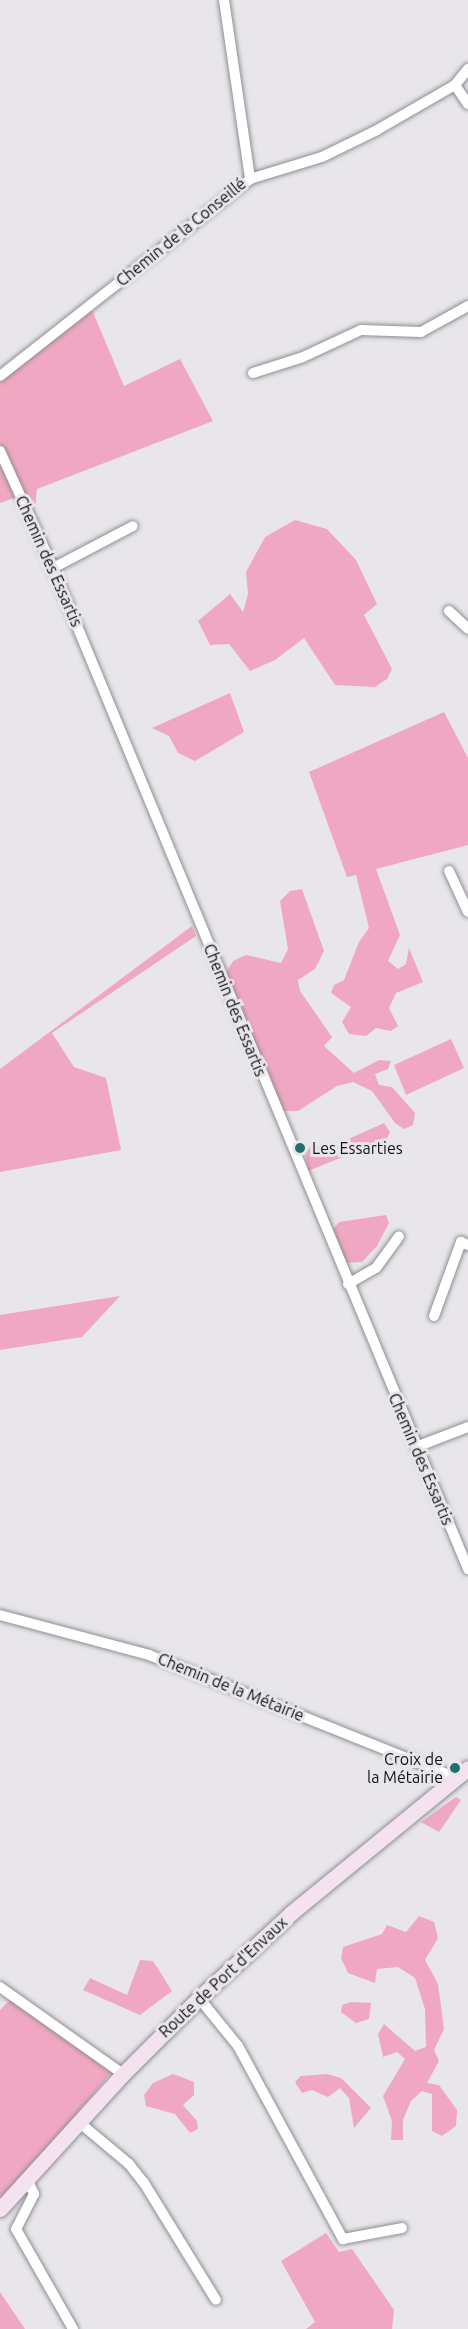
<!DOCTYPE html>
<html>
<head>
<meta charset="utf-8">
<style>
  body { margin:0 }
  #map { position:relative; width:468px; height:2329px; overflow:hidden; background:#e8e6ea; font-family:Ubuntu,sans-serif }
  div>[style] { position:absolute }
  .green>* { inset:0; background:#f0a8c2 }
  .roads { filter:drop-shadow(0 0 2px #908e92) drop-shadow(0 0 2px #908e92) }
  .street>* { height:10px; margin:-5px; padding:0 5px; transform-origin:5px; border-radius:5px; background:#fff }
  .secondary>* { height:15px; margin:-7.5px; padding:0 7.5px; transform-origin:7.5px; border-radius:7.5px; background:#f4e2f1 }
  .dots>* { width:16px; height:16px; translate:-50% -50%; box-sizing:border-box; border:3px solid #e8e6ea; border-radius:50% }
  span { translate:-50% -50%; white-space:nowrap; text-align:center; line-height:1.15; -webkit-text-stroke:6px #e8e6ea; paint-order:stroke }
  .street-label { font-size:16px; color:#131214 }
  .poi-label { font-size:16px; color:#131214 }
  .left { translate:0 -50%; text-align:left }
  .right { translate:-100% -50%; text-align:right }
</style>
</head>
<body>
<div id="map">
  <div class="green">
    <div style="clip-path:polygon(90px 305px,124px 386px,180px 359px,213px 421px,37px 489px,35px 507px,28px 512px,20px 496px,0 503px,0 376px)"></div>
    <div style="clip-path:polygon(295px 520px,327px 529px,356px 560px,377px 604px,364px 615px,392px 669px,387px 679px,375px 687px,335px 685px,304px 638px,275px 660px,250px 671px,229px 644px,210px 645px,198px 621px,230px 594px,243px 612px,248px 594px,246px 572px,265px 537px)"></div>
    <div style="clip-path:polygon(230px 693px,244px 732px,195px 761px,178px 753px,169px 736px,152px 728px)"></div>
    <div style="clip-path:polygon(444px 712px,468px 758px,468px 845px,376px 869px,400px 935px,388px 961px,398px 969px,406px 964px,409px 948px,423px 982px,396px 993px,389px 1008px,398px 1026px,391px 1031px,376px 1028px,366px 1036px,349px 1034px,342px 1022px,351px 1007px,331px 993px,334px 985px,344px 980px,359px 942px,369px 928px,356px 875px,347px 877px,309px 772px)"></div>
    <div style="clip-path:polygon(302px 889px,324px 951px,315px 969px,298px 980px,300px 991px,332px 1037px,324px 1046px,354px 1073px,379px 1060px,391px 1061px,388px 1069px,375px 1074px,379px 1085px,392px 1087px,415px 1113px,413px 1125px,404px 1129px,395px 1123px,372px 1091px,353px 1082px,337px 1086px,298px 1111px,283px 1111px,248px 1039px,235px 1027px,221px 988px,226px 973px,233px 961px,246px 955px,281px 963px,288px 949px,280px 901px,290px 891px)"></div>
    <div style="clip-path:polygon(192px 926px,196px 936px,52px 1033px,74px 1067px,106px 1078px,121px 1150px,0 1172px,0 1069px)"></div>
    <div style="clip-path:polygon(451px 1039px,464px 1068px,406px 1095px,394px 1065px)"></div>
    <div style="clip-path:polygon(384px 1123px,390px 1132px,387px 1139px,308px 1171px,305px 1152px,311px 1147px,333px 1146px)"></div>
    <div style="clip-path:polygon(386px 1215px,389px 1223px,377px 1246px,362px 1262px,340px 1263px,331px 1232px,339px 1222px)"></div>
    <div style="clip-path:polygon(120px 1296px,82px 1337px,0 1350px,0 1315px)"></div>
    <div style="clip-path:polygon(456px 1797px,461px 1800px,439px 1832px,421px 1822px)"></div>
    <div style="clip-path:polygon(419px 1916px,434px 1922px,438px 1938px,425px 1960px,438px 1984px,444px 2029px,434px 2050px,439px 2061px,427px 2083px,439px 2085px,457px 2110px,456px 2126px,442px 2136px,432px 2131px,432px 2094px,422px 2091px,411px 2101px,403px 2120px,403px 2140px,391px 2140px,392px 2121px,383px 2096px,405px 2059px,397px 2052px,383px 2057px,378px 2034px,384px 2024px,415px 2051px,426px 2047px,425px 2009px,415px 1978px,398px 1967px,377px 1969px,375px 1983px,348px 1973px,341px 1958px,343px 1947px,382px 1934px,387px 1925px,406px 1932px)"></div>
    <div style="clip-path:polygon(140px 1960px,153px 1961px,172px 1991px,140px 2015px,83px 1990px,90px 1978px,127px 1995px)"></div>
    <div style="clip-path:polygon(14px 1996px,114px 2069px,0 2205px,0 2010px)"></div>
    <div style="clip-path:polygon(351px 2002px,371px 2003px,369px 2019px,356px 2023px,341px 2012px,342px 2005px)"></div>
    <div style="clip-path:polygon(173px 2074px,194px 2082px,194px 2095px,183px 2105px,197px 2121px,198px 2129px,190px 2133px,175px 2114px,146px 2106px,144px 2095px,153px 2083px)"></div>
    <div style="clip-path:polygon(327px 2074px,341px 2078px,371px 2108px,354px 2128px,349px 2098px,340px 2088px,328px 2097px,312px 2090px,302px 2093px,295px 2082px,301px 2076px)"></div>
    <div style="clip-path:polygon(326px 2233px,339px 2252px,352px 2249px,394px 2310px,392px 2329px,306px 2329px,315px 2322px,281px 2261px)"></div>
    <div style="clip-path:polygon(0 2292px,25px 2329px,0 2329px)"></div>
  </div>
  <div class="roads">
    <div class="street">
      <div style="left:224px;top:0;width:181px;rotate:81.7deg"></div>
      <div style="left:455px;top:85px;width:23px;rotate:56deg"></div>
      <div style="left:253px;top:373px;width:52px;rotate:-17.7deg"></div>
      <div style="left:303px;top:357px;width:64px;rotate:-25deg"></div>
      <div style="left:361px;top:330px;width:60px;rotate:1.9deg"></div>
      <div style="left:421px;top:332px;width:54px;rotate:-29deg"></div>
      <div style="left:0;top:376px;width:318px;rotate:-38.2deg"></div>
      <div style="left:250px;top:179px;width:75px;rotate:-17deg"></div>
      <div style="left:322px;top:157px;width:61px;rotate:-26.1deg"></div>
      <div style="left:377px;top:130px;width:90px;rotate:-30deg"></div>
      <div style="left:455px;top:85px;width:21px;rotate:-51deg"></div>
      <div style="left:0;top:451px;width:128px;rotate:65.6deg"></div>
      <div style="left:53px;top:568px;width:1084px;rotate:67.48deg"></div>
      <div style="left:53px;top:568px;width:90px;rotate:-27.7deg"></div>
      <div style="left:449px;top:611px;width:26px;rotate:43deg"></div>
      <div style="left:449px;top:871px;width:45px;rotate:65.1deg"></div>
      <div style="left:348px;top:1284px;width:32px;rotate:-30deg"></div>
      <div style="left:376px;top:1268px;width:39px;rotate:-54deg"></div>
      <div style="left:434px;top:1316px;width:79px;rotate:-70deg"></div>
      <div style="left:461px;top:1242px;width:8px;rotate:23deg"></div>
      <div style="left:416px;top:1447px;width:56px;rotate:-21deg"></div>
      <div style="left:0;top:1615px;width:154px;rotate:15deg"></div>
      <div style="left:149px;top:1655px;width:332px;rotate:21.8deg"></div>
      <div style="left:0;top:1987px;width:151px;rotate:35.3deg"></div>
      <div style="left:199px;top:1998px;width:62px;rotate:50.9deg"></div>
      <div style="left:238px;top:2046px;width:220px;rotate:61.5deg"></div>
      <div style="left:343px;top:2239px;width:60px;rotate:-10.6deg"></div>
      <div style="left:80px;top:2123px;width:64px;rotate:39.9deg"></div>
      <div style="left:129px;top:2164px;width:24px;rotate:52deg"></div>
      <div style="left:144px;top:2183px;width:137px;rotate:58.4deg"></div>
      <div style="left:27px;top:2179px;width:17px;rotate:65deg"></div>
      <div style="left:34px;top:2194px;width:39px;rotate:117deg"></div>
      <div style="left:16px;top:2229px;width:115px;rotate:60.3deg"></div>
    </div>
    <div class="secondary">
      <div style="left:0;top:2209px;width:183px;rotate:-47.7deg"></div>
      <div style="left:123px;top:2074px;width:107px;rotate:-45deg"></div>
      <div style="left:199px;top:1998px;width:125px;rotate:-42.7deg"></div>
      <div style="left:291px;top:1913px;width:229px;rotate:-39.3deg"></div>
    </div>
  </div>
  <div class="dots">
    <div style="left:300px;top:1148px;background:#236e68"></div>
    <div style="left:455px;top:1768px;background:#236e68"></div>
  </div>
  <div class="street-label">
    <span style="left:181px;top:232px;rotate:-39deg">Chemin de la Conseillé</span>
    <span style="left:49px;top:561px;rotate:66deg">Chemin des Essartis</span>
    <span style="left:235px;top:1010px;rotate:68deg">Chemin des Essartis</span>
    <span style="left:421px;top:1459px;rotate:67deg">Chemin des Essartis</span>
    <span style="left:231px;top:1687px;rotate:22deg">Chemin de la Métairie</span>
    <span style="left:223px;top:1977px;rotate:-43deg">Route de Port d'Envaux</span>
  </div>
  <div class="poi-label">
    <span class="left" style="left:312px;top:1148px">Les Essarties</span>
    <span class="right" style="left:443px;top:1768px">Croix de<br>la Métairie</span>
  </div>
</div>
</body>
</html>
